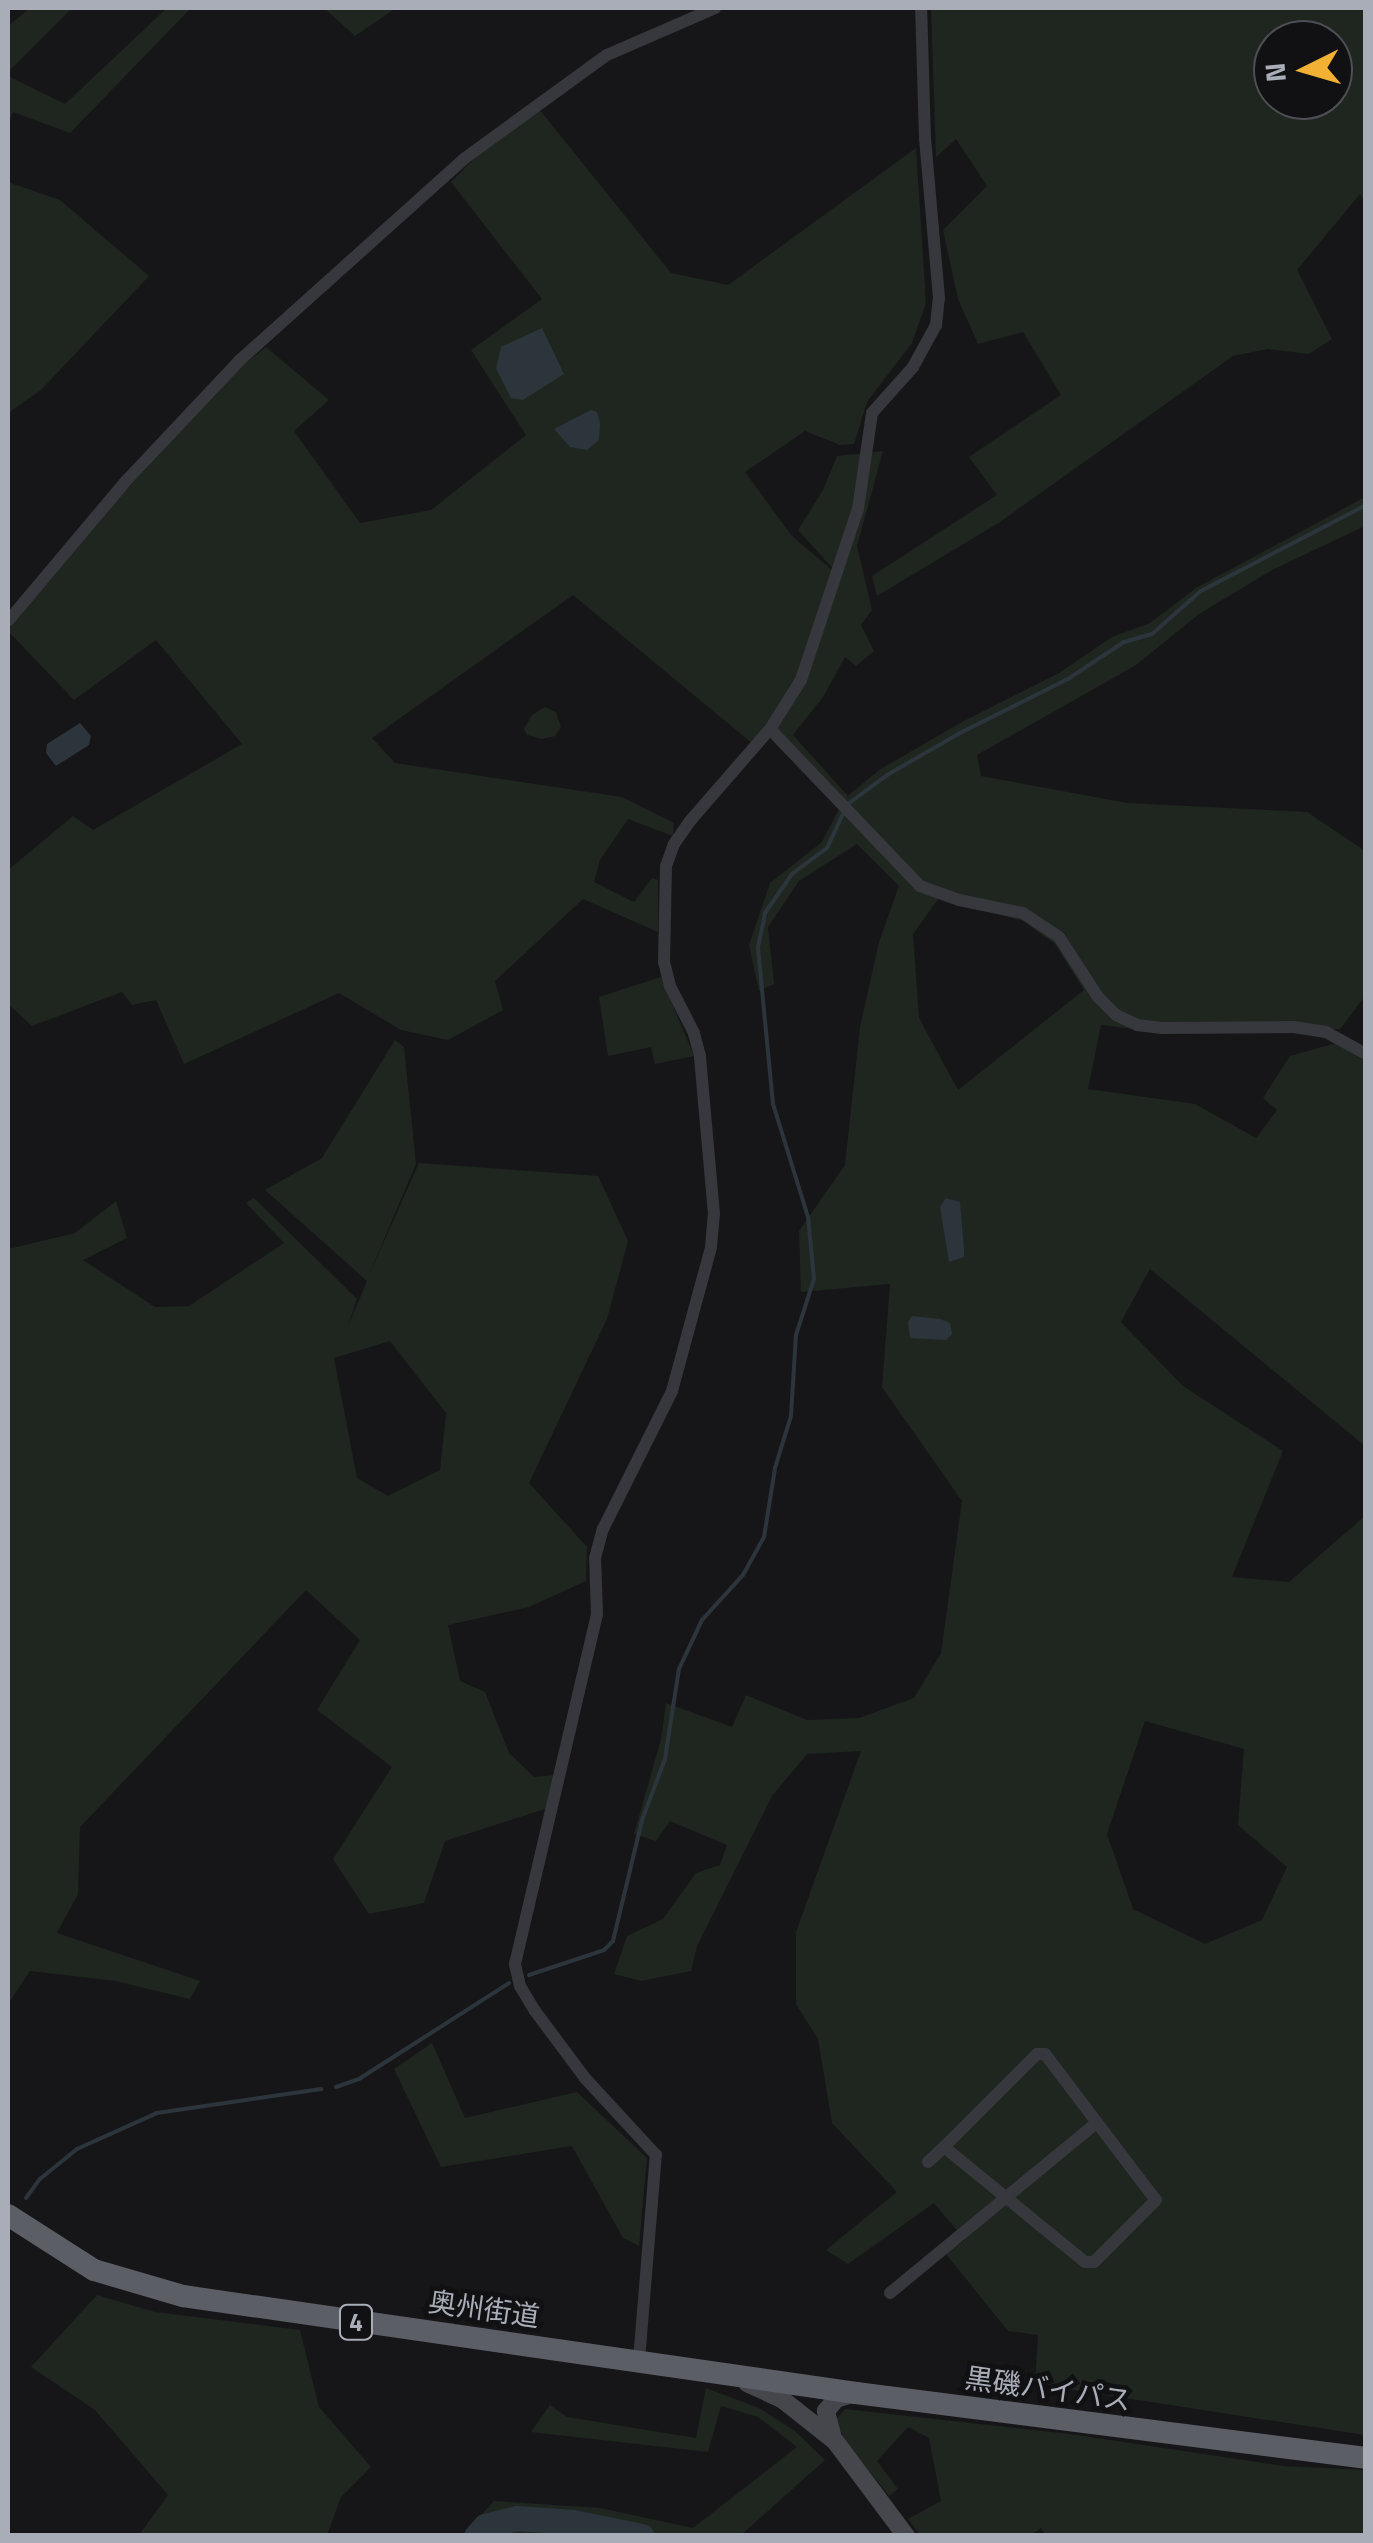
<!DOCTYPE html>
<html>
<head>
<meta charset="utf-8">
<style>
  body { margin:0 }
  #map { position:relative; width:1373px; height:2543px; overflow:hidden; background:#161618; font-family:"Titillium Web","Noto Sans JP",sans-serif }
  div>[style] { position:absolute }
  .green>* { inset:0; background:#1e261f }
  .water>* { inset:0; background:#2c353c }
  .stream>* { height:4px; margin:-2px; padding:0 2px; transform-origin:2px; border-radius:2px; background:#2c353c }
  .river>* { height:25px; margin:-12.5px; padding:0 12.5px; transform-origin:12.5px; border-radius:12.5px; background:#2c353c }
  .minor>* { height:12px; margin:-6px; padding:0 6px; transform-origin:6px; border-radius:6px; background:#37383d }
  .secondary>* { height:18px; margin:-9px; padding:0 9px; transform-origin:9px; border-radius:9px; background:#45474d }
  .trunk>* { height:22px; margin:-11px; padding:0 11px; transform-origin:11px; border-radius:11px; background:#5b5e65 }
  span { translate:-50% -50%; white-space:nowrap; text-align:center; line-height:1.15; -webkit-text-stroke:9px #111113; paint-order:stroke }
  .shield-label span { padding:2px 8px; background:#111113; border:2px solid; border-radius:8px; -webkit-text-stroke-width:0 }
  .shield-label { font-size:25px; color:#a8adb8; font-weight:700 }
  .street-label { font-size:28px; color:#a8adb8 }
  .frame { position:absolute; inset:0; border:10px solid #a8adb8; pointer-events:none }
  .north { position:absolute; left:1253px; top:20px; width:100px; height:100px; box-sizing:border-box; background:#111113; border:2px solid #4d4f55; border-radius:50%; rotate:265deg; font-size:28px; font-weight:700; line-height:40px; text-align:center; color:#a8adb8 }
  .north::after { content:''; display:block; margin:auto; width:35px; height:45px; background:#f2b134; clip-path:polygon(50% 0,100% 100%,50% 72%,0 100%) }
</style>
</head>
<body>
<div id="map">
  <div class="green">
    <div style="clip-path:polygon(30px 8px,72px 8px,8px 72px,8px 26px)"></div>
    <div style="clip-path:polygon(167px 8px,191px 8px,70px 133px,13px 112px,8px 123px,8px 76px,65px 104px)"></div>
    <div style="clip-path:polygon(324px 8px,396px 8px,355px 36px)"></div>
    <div style="clip-path:polygon(evenodd,931px 8px,1365px 8px,1365px 204px,1360px 194px,1297px 270px,1332px 339px,1309px 354px,1268px 349px,1233px 356px,1000px 522px,877px 596px,872px 576px,997px 495px,969px 457px,1061px 395px,1023px 332px,978px 344px,958px 299px,943px 230px,987px 186px,956px 139px,936px 157px,931px 8px,1273px 40px,1333px 40px,1333px 100px,1273px 100px,1273px 40px)"></div>
    <div style="clip-path:polygon(539px 109px,671px 273px,728px 285px,916px 148px,926px 303px,912px 343px,867px 402px,854px 444px,840px 445px,805px 431px,745px 472px,792px 536px,832px 570px,797px 676px,753px 744px,573px 595px,372px 738px,395px 763px,622px 797px,674px 823px,673px 836px,628px 819px,600px 860px,594px 882px,634px 902px,652px 878px,658px 880px,658px 932px,583px 899px,495px 981px,503px 1010px,448px 1040px,401px 1030px,339px 993px,184px 1064px,156px 1000px,132px 1005px,122px 992px,32px 1026px,8px 1004px,8px 870px,73px 816px,93px 830px,242px 744px,156px 640px,74px 700px,8px 631px,67px 554px,238px 369px,266px 347px,329px 400px,294px 431px,360px 523px,431px 510px,526px 435px,471px 350px,542px 299px,451px 182px,492px 141px)"></div>
    <div style="clip-path:polygon(8px 182px,60px 200px,149px 276px,41px 390px,8px 413px)"></div>
    <div style="clip-path:polygon(evenodd,883px 451px,857px 546px,872px 610px,861px 625px,874px 651px,856px 666px,845px 657px,823px 697px,793px 735px,848px 796px,879px 770px,962px 722px,1059px 673px,1112px 637px,1150px 623px,1196px 588px,1365px 497px,1365px 526px,1272px 570px,1199px 614px,1136px 665px,977px 755px,981px 776px,1127px 803px,1307px 812px,1365px 851px,1365px 996px,1340px 1029px,1134px 1029px,1101px 1025px,1088px 1089px,1195px 1104px,1256px 1138px,1277px 1110px,1263px 1098px,1290px 1056px,1336px 1043px,1365px 1061px,1365px 1446px,1150px 1269px,1121px 1322px,1183px 1386px,1283px 1451px,1232px 1577px,1289px 1582px,1365px 1516px,1365px 2435px,1035px 2384px,1038px 2335px,1008px 2331px,946px 2254px,965px 2240px,934px 2203px,848px 2264px,826px 2250px,897px 2192px,832px 2123px,818px 2039px,796px 2004px,796px 1932px,861px 1751px,807px 1754px,772px 1796px,697px 1946px,691px 1971px,641px 1981px,614px 1974px,627px 1936px,663px 1919px,696px 1873px,720px 1865px,727px 1845px,670px 1821px,656px 1841px,634px 1834px,661px 1739px,666px 1703px,732px 1727px,746px 1695px,807px 1720px,859px 1718px,914px 1698px,941px 1653px,962px 1501px,882px 1387px,890px 1284px,801px 1292px,799px 1231px,845px 1165px,860px 1027px,879px 942px,899px 886px,857px 844px,799px 881px,768px 927px,774px 984px,759px 991px,749px 945px,770px 883px,822px 842px,839px 809px,770px 737px,799px 676px,834px 570px,798px 530px,823px 490px,837px 456px,883px 451px,939px 898px,1023px 921px,1055px 944px,1084px 990px,958px 1090px,919px 1018px,913px 934px,939px 898px,883px 451px,1145px 1721px,1244px 1749px,1238px 1825px,1287px 1867px,1262px 1920px,1205px 1944px,1133px 1909px,1107px 1834px,1145px 1721px)"></div>
    <div style="clip-path:polygon(545px 707px,556px 712px,561px 727px,555px 736px,542px 739px,527px 735px,524px 729px,532px 715px)"></div>
    <div style="clip-path:polygon(661px 977px,694px 1056px,655px 1064px,651px 1047px,608px 1056px,599px 997px)"></div>
    <div style="clip-path:polygon(evenodd,395px 1040px,404px 1047px,416px 1164px,368px 1277px,419px 1163px,598px 1176px,628px 1241px,607px 1319px,529px 1483px,587px 1547px,586px 1581px,529px 1607px,448px 1625px,460px 1681px,485px 1692px,509px 1753px,534px 1777px,555px 1775px,548px 1808px,445px 1841px,424px 1903px,369px 1914px,333px 1859px,392px 1767px,317px 1710px,360px 1640px,306px 1590px,80px 1827px,78px 1894px,57px 1933px,200px 1981px,190px 1999px,116px 1981px,30px 1971px,8px 2004px,8px 1249px,75px 1233px,116px 1201px,127px 1238px,83px 1260px,155px 1307px,189px 1306px,284px 1243px,246px 1203px,254px 1198px,357px 1299px,348px 1326px,367px 1281px,265px 1190px,322px 1158px,395px 1040px,390px 1341px,446px 1413px,440px 1470px,388px 1496px,357px 1478px,334px 1358px,390px 1341px)"></div>
    <div style="clip-path:polygon(432px 2043px,465px 2118px,577px 2092px,647px 2158px,639px 2246px,623px 2238px,572px 2146px,441px 2167px,394px 2069px)"></div>
    <div style="clip-path:polygon(97px 2295px,155px 2312px,300px 2330px,319px 2407px,371px 2467px,341px 2497px,327px 2535px,139px 2535px,168px 2495px,95px 2410px,31px 2367px)"></div>
    <div style="clip-path:polygon(706px 2388px,759px 2408px,795px 2431px,825px 2460px,741px 2535px,463px 2535px,494px 2501px,600px 2508px,693px 2528px,797px 2447px,758px 2417px,721px 2406px,708px 2452px,531px 2432px,550px 2405px,567px 2417px,696px 2438px)"></div>
    <div style="clip-path:polygon(845px 2409px,1070px 2434px,1283px 2466px,1365px 2470px,1365px 2535px,1046px 2536px,1041px 2528px,1031px 2535px,920px 2535px,908px 2519px,941px 2501px,929px 2438px,908px 2427px,877px 2461px,898px 2489px,889px 2496px,847px 2443px,835px 2420px)"></div>
  </div>
  <div class="water">
    <div style="clip-path:polygon(542px 328px,564px 374px,523px 400px,511px 398px,496px 369px,501px 347px)"></div>
    <div style="clip-path:polygon(591px 410px,597px 412px,600px 423px,599px 440px,587px 450px,570px 447px,554px 429px)"></div>
    <div style="clip-path:polygon(80px 723px,91px 736px,89px 745px,56px 766px,46px 753px,47px 744px)"></div>
    <div style="clip-path:polygon(946px 1198px,960px 1202px,964px 1250px,964px 1257px,949px 1262px,940px 1207px)"></div>
    <div style="clip-path:polygon(912px 1316px,940px 1319px,950px 1323px,952px 1334px,946px 1340px,910px 1338px,908px 1322px)"></div>
  </div>
  <div class="stream">
    <div style="left:848px;top:804px;width:49px;rotate:-36.6deg"></div>
    <div style="left:887px;top:775px;width:84px;rotate:-29.9deg"></div>
    <div style="left:960px;top:733px;width:121px;rotate:-26.6deg"></div>
    <div style="left:1068px;top:679px;width:67px;rotate:-33.5deg"></div>
    <div style="left:1124px;top:642px;width:29px;rotate:-16deg"></div>
    <div style="left:1152px;top:634px;width:65px;rotate:-41.3deg"></div>
    <div style="left:1201px;top:591px;width:186px;rotate:-27.5deg"></div>
    <div style="left:529px;top:1975px;width:79px;rotate:-18.4deg"></div>
    <div style="left:604px;top:1950px;width:13px;rotate:-45deg"></div>
    <div style="left:613px;top:1941px;width:124px;rotate:-76.5deg"></div>
    <div style="left:642px;top:1820px;width:65px;rotate:-69.3deg"></div>
    <div style="left:665px;top:1759px;width:91px;rotate:-81.2deg"></div>
    <div style="left:679px;top:1669px;width:54px;rotate:-64.9deg"></div>
    <div style="left:702px;top:1620px;width:61px;rotate:-47.7deg"></div>
    <div style="left:743px;top:1575px;width:43px;rotate:-61.1deg"></div>
    <div style="left:764px;top:1537px;width:70px;rotate:-80.9deg"></div>
    <div style="left:775px;top:1468px;width:54px;rotate:-72.9deg"></div>
    <div style="left:791px;top:1416px;width:81px;rotate:-86.5deg"></div>
    <div style="left:796px;top:1335px;width:59px;rotate:-72.2deg"></div>
    <div style="left:814px;top:1279px;width:62px;rotate:-95.5deg"></div>
    <div style="left:808px;top:1217px;width:118px;rotate:-107.2deg"></div>
    <div style="left:773px;top:1104px;width:158px;rotate:-95.5deg"></div>
    <div style="left:758px;top:947px;width:35px;rotate:-78deg"></div>
    <div style="left:765px;top:913px;width:47px;rotate:-55.3deg"></div>
    <div style="left:792px;top:874px;width:44px;rotate:-36.6deg"></div>
    <div style="left:827px;top:848px;width:40px;rotate:-65deg"></div>
    <div style="left:336px;top:2087px;width:24px;rotate:-19deg"></div>
    <div style="left:359px;top:2079px;width:178px;rotate:-32.6deg"></div>
    <div style="left:26px;top:2198px;width:24px;rotate:-54deg"></div>
    <div style="left:40px;top:2179px;width:48px;rotate:-39deg"></div>
    <div style="left:77px;top:2149px;width:88px;rotate:-24.2deg"></div>
    <div style="left:157px;top:2113px;width:166px;rotate:-8.3deg"></div>
  </div>
  <div class="river">
    <div style="left:476px;top:2536px;width:13px;rotate:-48deg"></div>
    <div style="left:485px;top:2526px;width:32px;rotate:-14deg"></div>
    <div style="left:516px;top:2518px;width:57px;rotate:4deg"></div>
    <div style="left:573px;top:2522px;width:70px;rotate:11.5deg"></div>
  </div>
  <div class="minor">
    <div style="left:8px;top:621px;width:183px;rotate:-49.9deg"></div>
    <div style="left:126px;top:481px;width:166px;rotate:-46.7deg"></div>
    <div style="left:240px;top:360px;width:302px;rotate:-41.9deg"></div>
    <div style="left:465px;top:158px;width:175px;rotate:-36deg"></div>
    <div style="left:607px;top:55px;width:118px;rotate:-23.5deg"></div>
    <div style="left:770px;top:729px;width:217px;rotate:46.3deg"></div>
    <div style="left:920px;top:886px;width:41px;rotate:19.7deg"></div>
    <div style="left:959px;top:900px;width:65px;rotate:11.5deg"></div>
    <div style="left:1023px;top:913px;width:43px;rotate:33.7deg"></div>
    <div style="left:1059px;top:937px;width:72px;rotate:57deg"></div>
    <div style="left:1098px;top:997px;width:25px;rotate:45deg"></div>
    <div style="left:1116px;top:1015px;width:23px;rotate:25deg"></div>
    <div style="left:1137px;top:1025px;width:25px;rotate:7deg"></div>
    <div style="left:1162px;top:1028px;width:132px;rotate:-0.4deg"></div>
    <div style="left:1294px;top:1027px;width:32px;rotate:9deg"></div>
    <div style="left:1326px;top:1032px;width:46px;rotate:28.8deg"></div>
    <div style="left:1037px;top:2054px;width:8px"></div>
    <div style="left:1045px;top:2054px;width:183px;rotate:52.8deg"></div>
    <div style="left:1156px;top:2200px;width:88px;rotate:135deg"></div>
    <div style="left:1094px;top:2262px;width:9px;rotate:180deg"></div>
    <div style="left:1085px;top:2262px;width:182px;rotate:-140.8deg"></div>
    <div style="left:944px;top:2147px;width:132px;rotate:-45deg"></div>
    <div style="left:928px;top:2162px;width:22px;rotate:-43deg"></div>
    <div style="left:890px;top:2293px;width:266px;rotate:-39.5deg"></div>
    <div style="left:639px;top:2360px;width:206px;rotate:-85.3deg"></div>
    <div style="left:656px;top:2155px;width:105px;rotate:-132.7deg"></div>
    <div style="left:585px;top:2078px;width:84px;rotate:-126.7deg"></div>
    <div style="left:535px;top:2011px;width:29px;rotate:-121deg"></div>
    <div style="left:520px;top:1986px;width:23px;rotate:-103deg"></div>
    <div style="left:515px;top:1964px;width:359px;rotate:-76.8deg"></div>
    <div style="left:597px;top:1614px;width:56px;rotate:-92deg"></div>
    <div style="left:595px;top:1558px;width:30px;rotate:-75deg"></div>
    <div style="left:603px;top:1529px;width:154px;rotate:-63.4deg"></div>
    <div style="left:672px;top:1391px;width:149px;rotate:-74.8deg"></div>
    <div style="left:711px;top:1247px;width:33px;rotate:-85deg"></div>
    <div style="left:714px;top:1214px;width:159px;rotate:-95.1deg"></div>
    <div style="left:700px;top:1056px;width:24px;rotate:-105deg"></div>
    <div style="left:694px;top:1033px;width:53px;rotate:-117.1deg"></div>
    <div style="left:670px;top:986px;width:25px;rotate:-104deg"></div>
    <div style="left:664px;top:962px;width:96px;rotate:-88.8deg"></div>
    <div style="left:666px;top:866px;width:23px;rotate:-70deg"></div>
    <div style="left:674px;top:844px;width:28px;rotate:-55deg"></div>
    <div style="left:690px;top:821px;width:122px;rotate:-49deg"></div>
    <div style="left:770px;top:729px;width:58px;rotate:-57.7deg"></div>
    <div style="left:801px;top:680px;width:180px;rotate:-71.6deg"></div>
    <div style="left:858px;top:509px;width:97px;rotate:-81.7deg"></div>
    <div style="left:872px;top:413px;width:62px;rotate:-48.3deg"></div>
    <div style="left:913px;top:367px;width:48px;rotate:-61.3deg"></div>
    <div style="left:936px;top:325px;width:27px;rotate:-84deg"></div>
    <div style="left:939px;top:298px;width:160px;rotate:-95deg"></div>
    <div style="left:925px;top:139px;width:131px;rotate:-91.7deg"></div>
  </div>
  <div class="secondary">
    <div style="left:747px;top:2383px;width:40px;rotate:25deg"></div>
    <div style="left:783px;top:2400px;width:66px;rotate:38.3deg"></div>
    <div style="left:835px;top:2441px;width:119px;rotate:53.2deg"></div>
    <div style="left:833px;top:2438px;width:28px;rotate:-105deg"></div>
    <div style="left:826px;top:2411px;width:16px;rotate:-50deg"></div>
    <div style="left:836px;top:2399px;width:21px;rotate:-17deg"></div>
  </div>
  <div class="trunk">
    <div style="left:8px;top:2215px;width:102px;rotate:32.6deg"></div>
    <div style="left:94px;top:2270px;width:93px;rotate:16.3deg"></div>
    <div style="left:183px;top:2296px;width:680px;rotate:8.2deg"></div>
    <div style="left:856px;top:2393px;width:514px;rotate:7.26deg"></div>
  </div>
  <div class="shield-label">
    <span style="left:356px;top:2322px">4</span>
  </div>
  <div class="street-label">
    <span style="left:484px;top:2309px;rotate:8deg">奥州街道</span>
    <span style="left:1048px;top:2389px;rotate:8deg">黒磯バイパス</span>
  </div>
  <div class="frame"></div>
  <div class="north">N</div>
</div>
</body>
</html>
